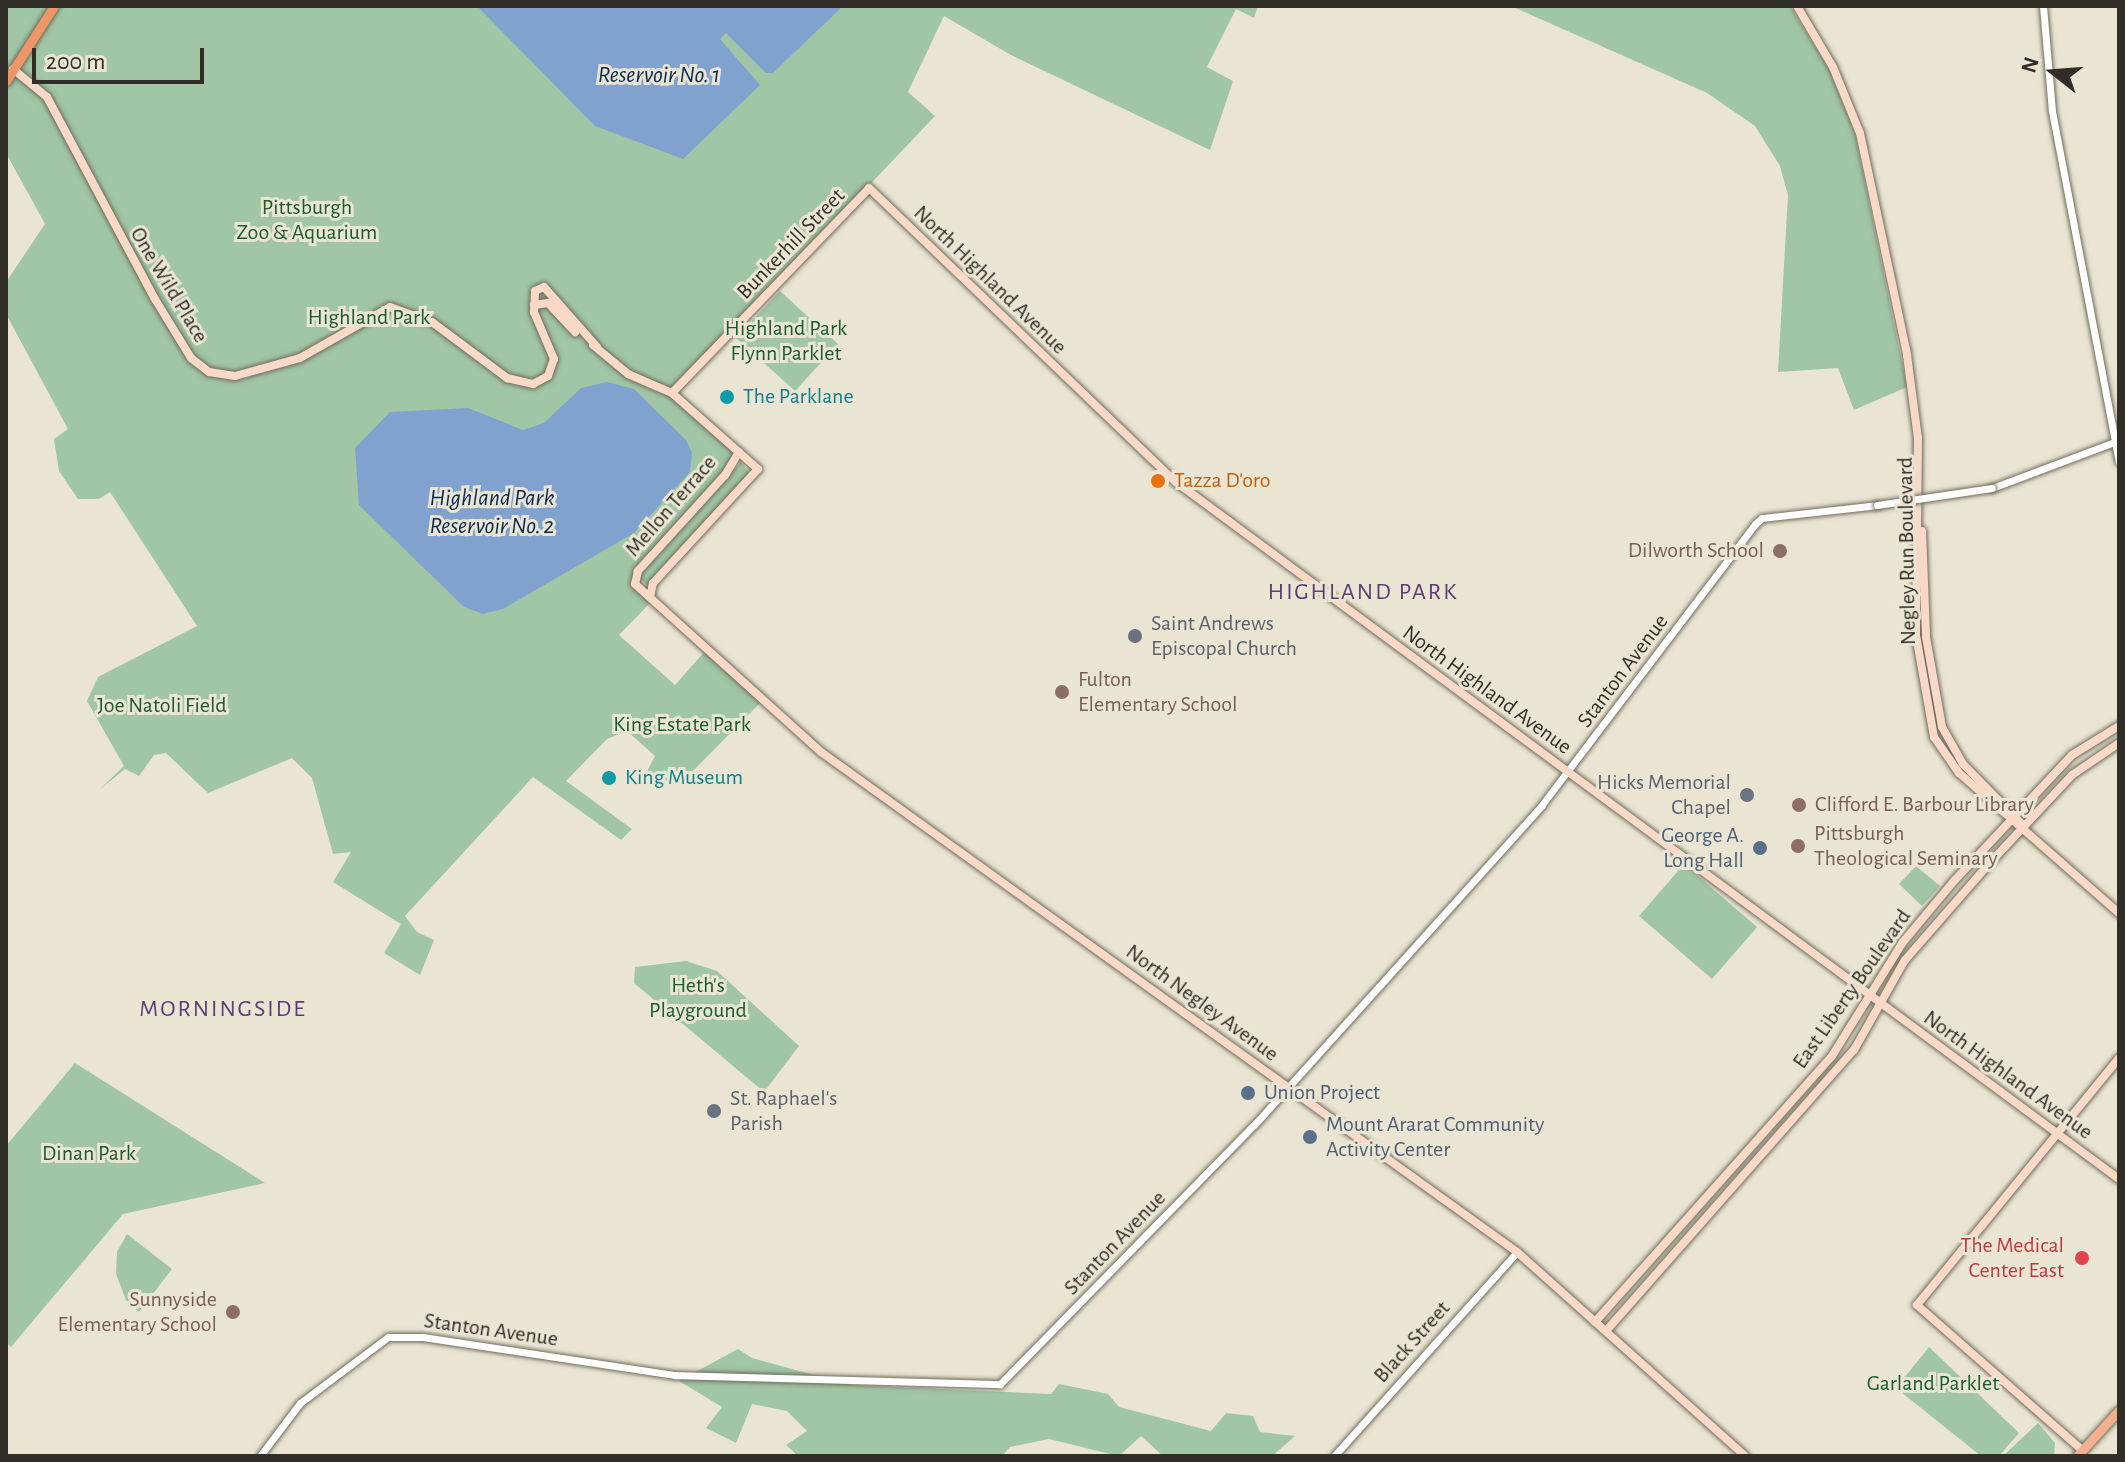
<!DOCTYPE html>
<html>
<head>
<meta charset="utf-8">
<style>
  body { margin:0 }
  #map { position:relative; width:2125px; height:1462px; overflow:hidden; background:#eae5d3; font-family:"Alegreya Sans",sans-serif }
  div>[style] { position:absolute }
  .green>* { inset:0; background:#a0c6a5 }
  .water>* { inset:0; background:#81a2cf }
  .roads { filter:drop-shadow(0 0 2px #706c5c) drop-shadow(0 0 2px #706c5c) }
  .tertiary>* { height:7px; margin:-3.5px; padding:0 3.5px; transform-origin:3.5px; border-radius:3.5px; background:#fff }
  .secondary>* { height:8px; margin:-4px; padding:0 4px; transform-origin:4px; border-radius:4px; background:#f8d8c6 }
  .primary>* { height:9px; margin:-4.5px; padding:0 4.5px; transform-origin:4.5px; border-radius:4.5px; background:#f2b08e }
  .trunk>* { height:9px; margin:-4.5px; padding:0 4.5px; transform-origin:4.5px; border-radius:4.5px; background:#ee9668 }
  .bridges { filter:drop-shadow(0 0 2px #706c5c) drop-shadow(0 0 2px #706c5c) }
  .tertiary-bridge>* { height:7px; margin:-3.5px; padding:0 3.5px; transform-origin:3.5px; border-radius:3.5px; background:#fff }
  .dots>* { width:22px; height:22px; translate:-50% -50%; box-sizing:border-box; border:4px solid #eae5d3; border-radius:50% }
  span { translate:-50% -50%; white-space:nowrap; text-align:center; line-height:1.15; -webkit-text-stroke:6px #eae5d3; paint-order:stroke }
  .park-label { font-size:22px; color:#185e2b }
  .street-label { font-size:22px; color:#302e27 }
  .culture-label { font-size:22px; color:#0d838f }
  .left { translate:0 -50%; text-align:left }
  .food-label { font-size:22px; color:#c56008 }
  .education-label { font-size:22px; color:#785e54 }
  .right { translate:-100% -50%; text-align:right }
  .worship-label { font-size:22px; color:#5b616d }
  .service-label { font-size:22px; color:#4e5e75 }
  .health-label { font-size:22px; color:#be3a42 }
  .water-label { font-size:24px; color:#092a54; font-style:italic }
  .neighbourhood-label { font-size:24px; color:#603c75; letter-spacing:2px }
  .frame { position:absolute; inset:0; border:8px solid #302e27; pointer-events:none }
  .north { position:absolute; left:2013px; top:32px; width:80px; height:80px; -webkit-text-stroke:6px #eae5d3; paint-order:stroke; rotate:287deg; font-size:22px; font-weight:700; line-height:32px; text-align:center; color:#302e27 }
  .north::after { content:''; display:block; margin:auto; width:28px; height:36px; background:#302e27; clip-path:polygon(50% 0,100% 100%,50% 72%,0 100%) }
  .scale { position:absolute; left:32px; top:48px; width:172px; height:36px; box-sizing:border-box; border:4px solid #302e27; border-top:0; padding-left:10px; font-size:24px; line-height:28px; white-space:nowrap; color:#302e27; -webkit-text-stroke:6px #eae5d3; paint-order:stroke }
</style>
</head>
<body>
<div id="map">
  <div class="green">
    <div style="clip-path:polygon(6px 6px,1258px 6px,1254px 18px,1236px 9px,1207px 67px,1233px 81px,1210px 150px,1011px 55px,944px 16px,908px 92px,935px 116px,672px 393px,739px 452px,634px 580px,653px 600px,619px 635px,675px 685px,707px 649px,763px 700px,691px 773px,673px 781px,643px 779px,655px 756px,627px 731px,607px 739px,566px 781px,632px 829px,621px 840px,533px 777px,405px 916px,417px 932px,434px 940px,420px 975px,384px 953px,401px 924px,333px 882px,351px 852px,333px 854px,312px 778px,292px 758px,208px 793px,166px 753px,154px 755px,139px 776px,125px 769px,99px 790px,124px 766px,87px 701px,98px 677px,197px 626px,110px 492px,99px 499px,78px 499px,59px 471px,54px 439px,68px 429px,6px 314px,6px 282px,45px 224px,6px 153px)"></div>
    <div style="clip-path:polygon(1511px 6px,1790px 6px,1829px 69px,1855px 134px,1907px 387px,1854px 410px,1838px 368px,1778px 372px,1788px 195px,1780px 166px,1755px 126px,1707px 93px)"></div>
    <div style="clip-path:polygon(780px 291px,838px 344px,795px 391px,736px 338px)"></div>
    <div style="clip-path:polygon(741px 462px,750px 474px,647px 585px,638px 577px,642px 569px)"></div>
    <div style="clip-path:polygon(1684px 864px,1757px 927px,1712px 979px,1639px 916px)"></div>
    <div style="clip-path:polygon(1916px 866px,1940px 886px,1922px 906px,1899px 884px)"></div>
    <div style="clip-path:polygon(686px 961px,717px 971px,799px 1046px,764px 1092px,634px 983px,635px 967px)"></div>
    <div style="clip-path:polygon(75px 1063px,265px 1183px,123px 1214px,11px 1347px,6px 1342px,6px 1146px)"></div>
    <div style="clip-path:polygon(127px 1234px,172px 1269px,139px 1312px,126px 1300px,116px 1274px,117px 1252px)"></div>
    <div style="clip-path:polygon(1929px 1347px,2019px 1433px,1999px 1456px,1981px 1456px,1896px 1388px)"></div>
    <div style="clip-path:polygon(738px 1349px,752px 1358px,850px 1385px,1051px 1394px,1059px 1384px,1108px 1394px,1119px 1407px,1211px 1431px,1226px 1413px,1253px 1416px,1260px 1432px,1295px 1436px,1272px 1456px,1163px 1456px,1141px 1436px,1119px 1456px,1049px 1439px,1010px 1447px,1002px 1456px,798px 1456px,786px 1445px,807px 1431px,787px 1411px,752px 1404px,736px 1443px,706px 1428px,722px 1407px,679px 1381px)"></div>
    <div style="clip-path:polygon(2038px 1423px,2055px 1443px,2054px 1456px,2003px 1456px)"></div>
  </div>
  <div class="water">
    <div style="clip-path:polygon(477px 6px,843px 6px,773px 73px,766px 73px,726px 33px,720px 39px,760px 85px,683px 159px,595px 126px)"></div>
    <div style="clip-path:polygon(607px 382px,634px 389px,686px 440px,692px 453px,690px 472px,634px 533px,503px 609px,483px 614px,464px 607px,359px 505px,355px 448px,390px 412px,468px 408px,523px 430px,544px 423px,581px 388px)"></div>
  </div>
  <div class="roads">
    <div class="tertiary">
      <div style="left:2043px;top:6px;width:105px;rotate:85.1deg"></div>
      <div style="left:2052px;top:111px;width:357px;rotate:79.2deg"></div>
      <div style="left:1992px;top:488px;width:128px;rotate:-20.6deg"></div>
      <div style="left:260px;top:1456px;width:66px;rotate:-53deg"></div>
      <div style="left:300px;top:1403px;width:110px;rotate:-36.9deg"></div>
      <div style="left:388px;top:1337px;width:35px"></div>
      <div style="left:423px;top:1337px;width:255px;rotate:8.6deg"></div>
      <div style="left:675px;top:1375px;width:325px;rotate:1.6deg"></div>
      <div style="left:1000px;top:1384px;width:364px;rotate:-45.6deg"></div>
      <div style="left:1255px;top:1124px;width:428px;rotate:-48deg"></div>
      <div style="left:1541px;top:806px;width:354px;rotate:-52.8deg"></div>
      <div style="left:1755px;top:524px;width:9px;rotate:-41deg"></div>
      <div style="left:1762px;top:518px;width:116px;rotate:-6.4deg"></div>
      <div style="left:1334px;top:1456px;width:274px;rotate:-48.1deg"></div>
    </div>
    <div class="secondary">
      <div style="left:1797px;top:6px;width:71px;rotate:59.5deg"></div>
      <div style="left:1833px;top:67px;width:71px;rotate:67.8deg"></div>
      <div style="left:1860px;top:133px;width:227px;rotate:78deg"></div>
      <div style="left:1907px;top:355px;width:84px;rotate:82.5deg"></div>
      <div style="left:1918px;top:438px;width:197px;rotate:90.6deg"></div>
      <div style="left:1916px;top:635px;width:104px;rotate:80deg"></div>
      <div style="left:1934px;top:737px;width:44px;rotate:55.2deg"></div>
      <div style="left:1959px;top:773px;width:213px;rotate:41.2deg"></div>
      <div style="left:13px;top:69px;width:44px;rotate:39.5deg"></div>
      <div style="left:47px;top:97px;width:229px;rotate:61.9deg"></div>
      <div style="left:155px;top:299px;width:69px;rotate:58.6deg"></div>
      <div style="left:191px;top:358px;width:23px;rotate:38deg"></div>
      <div style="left:209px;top:372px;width:26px;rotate:9deg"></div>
      <div style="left:235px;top:376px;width:67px;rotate:-15.5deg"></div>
      <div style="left:300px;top:358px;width:103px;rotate:-29.5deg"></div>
      <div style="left:390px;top:307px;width:45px;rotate:19.7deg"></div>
      <div style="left:432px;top:322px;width:94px;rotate:36.7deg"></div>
      <div style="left:507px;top:378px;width:27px;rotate:13deg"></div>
      <div style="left:533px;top:384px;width:17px;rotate:-28deg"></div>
      <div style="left:548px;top:376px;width:18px;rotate:-71deg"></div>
      <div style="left:554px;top:359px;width:51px;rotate:-113.1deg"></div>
      <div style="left:534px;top:312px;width:21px;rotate:-87deg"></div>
      <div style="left:535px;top:291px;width:10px;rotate:-24deg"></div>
      <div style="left:544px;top:287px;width:80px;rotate:48.5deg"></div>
      <div style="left:534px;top:305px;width:14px;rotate:-8deg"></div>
      <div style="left:548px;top:303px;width:40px;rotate:47deg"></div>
      <div style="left:593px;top:345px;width:45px;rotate:39.6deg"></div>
      <div style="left:628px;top:374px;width:48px;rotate:23.4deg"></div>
      <div style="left:672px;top:393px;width:115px;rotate:41.5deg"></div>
      <div style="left:758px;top:469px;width:155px;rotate:132.6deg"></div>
      <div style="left:653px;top:583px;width:14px;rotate:102deg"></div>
      <div style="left:672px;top:393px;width:284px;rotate:-46.1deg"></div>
      <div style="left:869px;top:188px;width:425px;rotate:43.8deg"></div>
      <div style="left:1176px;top:482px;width:1173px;rotate:36.47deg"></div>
      <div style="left:739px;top:452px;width:27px;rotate:121deg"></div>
      <div style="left:725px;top:475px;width:130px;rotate:132.2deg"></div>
      <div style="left:638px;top:571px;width:13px;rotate:103deg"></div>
      <div style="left:635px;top:584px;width:251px;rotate:42.1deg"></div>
      <div style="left:821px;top:752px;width:857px;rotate:35.69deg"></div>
      <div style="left:1517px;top:1252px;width:306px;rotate:41.8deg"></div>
      <div style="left:1922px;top:531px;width:106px;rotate:87.8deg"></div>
      <div style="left:1926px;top:637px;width:91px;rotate:79.9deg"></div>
      <div style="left:1942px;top:727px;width:43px;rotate:60.4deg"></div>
      <div style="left:1963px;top:764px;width:86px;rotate:45.5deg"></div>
      <div style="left:1595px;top:1322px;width:356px;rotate:-48.3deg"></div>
      <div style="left:1832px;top:1056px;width:134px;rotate:-58.1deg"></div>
      <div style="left:1903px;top:942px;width:80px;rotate:-50.1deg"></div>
      <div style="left:1954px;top:881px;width:173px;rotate:-46.9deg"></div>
      <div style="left:2072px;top:755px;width:55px;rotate:-31.7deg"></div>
      <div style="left:1606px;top:1331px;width:375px;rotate:-48.6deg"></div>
      <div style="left:1854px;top:1050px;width:103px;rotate:-60.5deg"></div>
      <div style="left:1905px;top:960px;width:123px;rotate:-48.9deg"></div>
      <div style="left:1986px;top:867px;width:126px;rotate:-46.9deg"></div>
      <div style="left:2072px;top:775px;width:57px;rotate:-34.2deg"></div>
      <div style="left:2082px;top:1450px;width:220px;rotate:-138.7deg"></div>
      <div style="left:1917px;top:1305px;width:319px;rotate:-50.7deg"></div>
    </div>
    <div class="primary">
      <div style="left:2077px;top:1456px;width:62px;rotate:-47.6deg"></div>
    </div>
    <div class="trunk">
      <div style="left:6px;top:81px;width:89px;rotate:-57.4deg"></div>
    </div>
  </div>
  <div class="bridges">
    <div class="tertiary-bridge">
      <div style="left:1877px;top:505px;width:116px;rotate:-8.4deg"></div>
    </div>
  </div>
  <div class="dots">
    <div style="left:727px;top:397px;background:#0f9aa8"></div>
    <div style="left:1158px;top:481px;background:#e8710a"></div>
    <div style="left:1780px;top:551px;background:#8d6e63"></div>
    <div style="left:1135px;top:636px;background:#6b7280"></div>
    <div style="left:1062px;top:692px;background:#8d6e63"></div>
    <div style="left:609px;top:778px;background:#0f9aa8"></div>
    <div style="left:1747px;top:795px;background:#6b7280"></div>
    <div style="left:1799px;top:805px;background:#8d6e63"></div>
    <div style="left:1798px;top:846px;background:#8d6e63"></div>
    <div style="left:1760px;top:848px;background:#5c6f8a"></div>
    <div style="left:1248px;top:1093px;background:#5c6f8a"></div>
    <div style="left:714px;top:1111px;background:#6b7280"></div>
    <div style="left:1310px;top:1137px;background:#5c6f8a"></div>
    <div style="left:2082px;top:1258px;background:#e0444e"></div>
    <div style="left:233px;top:1312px;background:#8d6e63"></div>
  </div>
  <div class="park-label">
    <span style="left:307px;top:220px">Pittsburgh<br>Zoo &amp; Aquarium</span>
    <span style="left:369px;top:318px">Highland Park</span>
    <span style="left:786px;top:341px">Highland Park<br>Flynn Parklet</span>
    <span style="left:162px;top:706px">Joe Natoli Field</span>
    <span style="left:682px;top:725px">King Estate Park</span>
    <span style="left:698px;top:998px">Heth's<br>Playground</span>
    <span style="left:89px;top:1154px">Dinan Park</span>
    <span style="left:1933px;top:1384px">Garland Parklet</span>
  </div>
  <div class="street-label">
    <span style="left:791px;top:244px;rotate:-46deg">Bunkerhill Street</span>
    <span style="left:990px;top:280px;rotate:44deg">North Highland Avenue</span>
    <span style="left:169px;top:285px;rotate:59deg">One Wild Place</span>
    <span style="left:671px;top:506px;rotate:-49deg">Mellon Terrace</span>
    <span style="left:1907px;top:551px;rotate:-91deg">Negley Run Boulevard</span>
    <span style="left:1623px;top:671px;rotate:-53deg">Stanton Avenue</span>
    <span style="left:1487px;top:690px;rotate:36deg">North Highland Avenue</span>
    <span style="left:1852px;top:989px;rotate:-55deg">East Liberty Boulevard</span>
    <span style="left:1202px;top:1003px;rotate:36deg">North Negley Avenue</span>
    <span style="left:2008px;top:1075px;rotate:36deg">North Highland Avenue</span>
    <span style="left:1115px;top:1243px;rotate:-46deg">Stanton Avenue</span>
    <span style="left:491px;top:1330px;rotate:8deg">Stanton Avenue</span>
    <span style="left:1412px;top:1342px;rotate:-48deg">Black Street</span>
  </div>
  <div class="culture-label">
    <span class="left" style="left:743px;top:397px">The Parklane</span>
    <span class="left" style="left:625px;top:778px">King Museum</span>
  </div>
  <div class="food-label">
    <span class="left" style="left:1174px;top:481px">Tazza D'oro</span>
  </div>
  <div class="education-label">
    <span class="right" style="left:1764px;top:551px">Dilworth School</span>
    <span class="left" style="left:1078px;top:692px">Fulton<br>Elementary School</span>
    <span class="left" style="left:1815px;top:805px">Clifford E. Barbour Library</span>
    <span class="left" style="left:1814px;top:846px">Pittsburgh<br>Theological Seminary</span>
    <span class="right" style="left:217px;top:1312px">Sunnyside<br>Elementary School</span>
  </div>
  <div class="worship-label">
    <span class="left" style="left:1151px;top:636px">Saint Andrews<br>Episcopal Church</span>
    <span class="right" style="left:1731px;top:795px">Hicks Memorial<br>Chapel</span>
    <span class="left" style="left:730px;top:1111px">St. Raphael's<br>Parish</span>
  </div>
  <div class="service-label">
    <span class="right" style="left:1744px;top:848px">George A.<br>Long Hall</span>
    <span class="left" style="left:1264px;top:1093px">Union Project</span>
    <span class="left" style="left:1326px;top:1137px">Mount Ararat Community<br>Activity Center</span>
  </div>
  <div class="health-label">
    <span class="right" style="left:2064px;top:1258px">The Medical<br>Center East</span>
  </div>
  <div class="water-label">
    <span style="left:659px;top:76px">Reservoir No. 1</span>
    <span style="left:492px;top:513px">Highland Park<br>Reservoir No. 2</span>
  </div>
  <div class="neighbourhood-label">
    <span style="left:1363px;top:593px">HIGHLAND PARK</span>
    <span style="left:223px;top:1010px">MORNINGSIDE</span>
  </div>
  <div class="frame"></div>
  <div class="north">N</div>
  <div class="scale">200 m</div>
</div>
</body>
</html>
